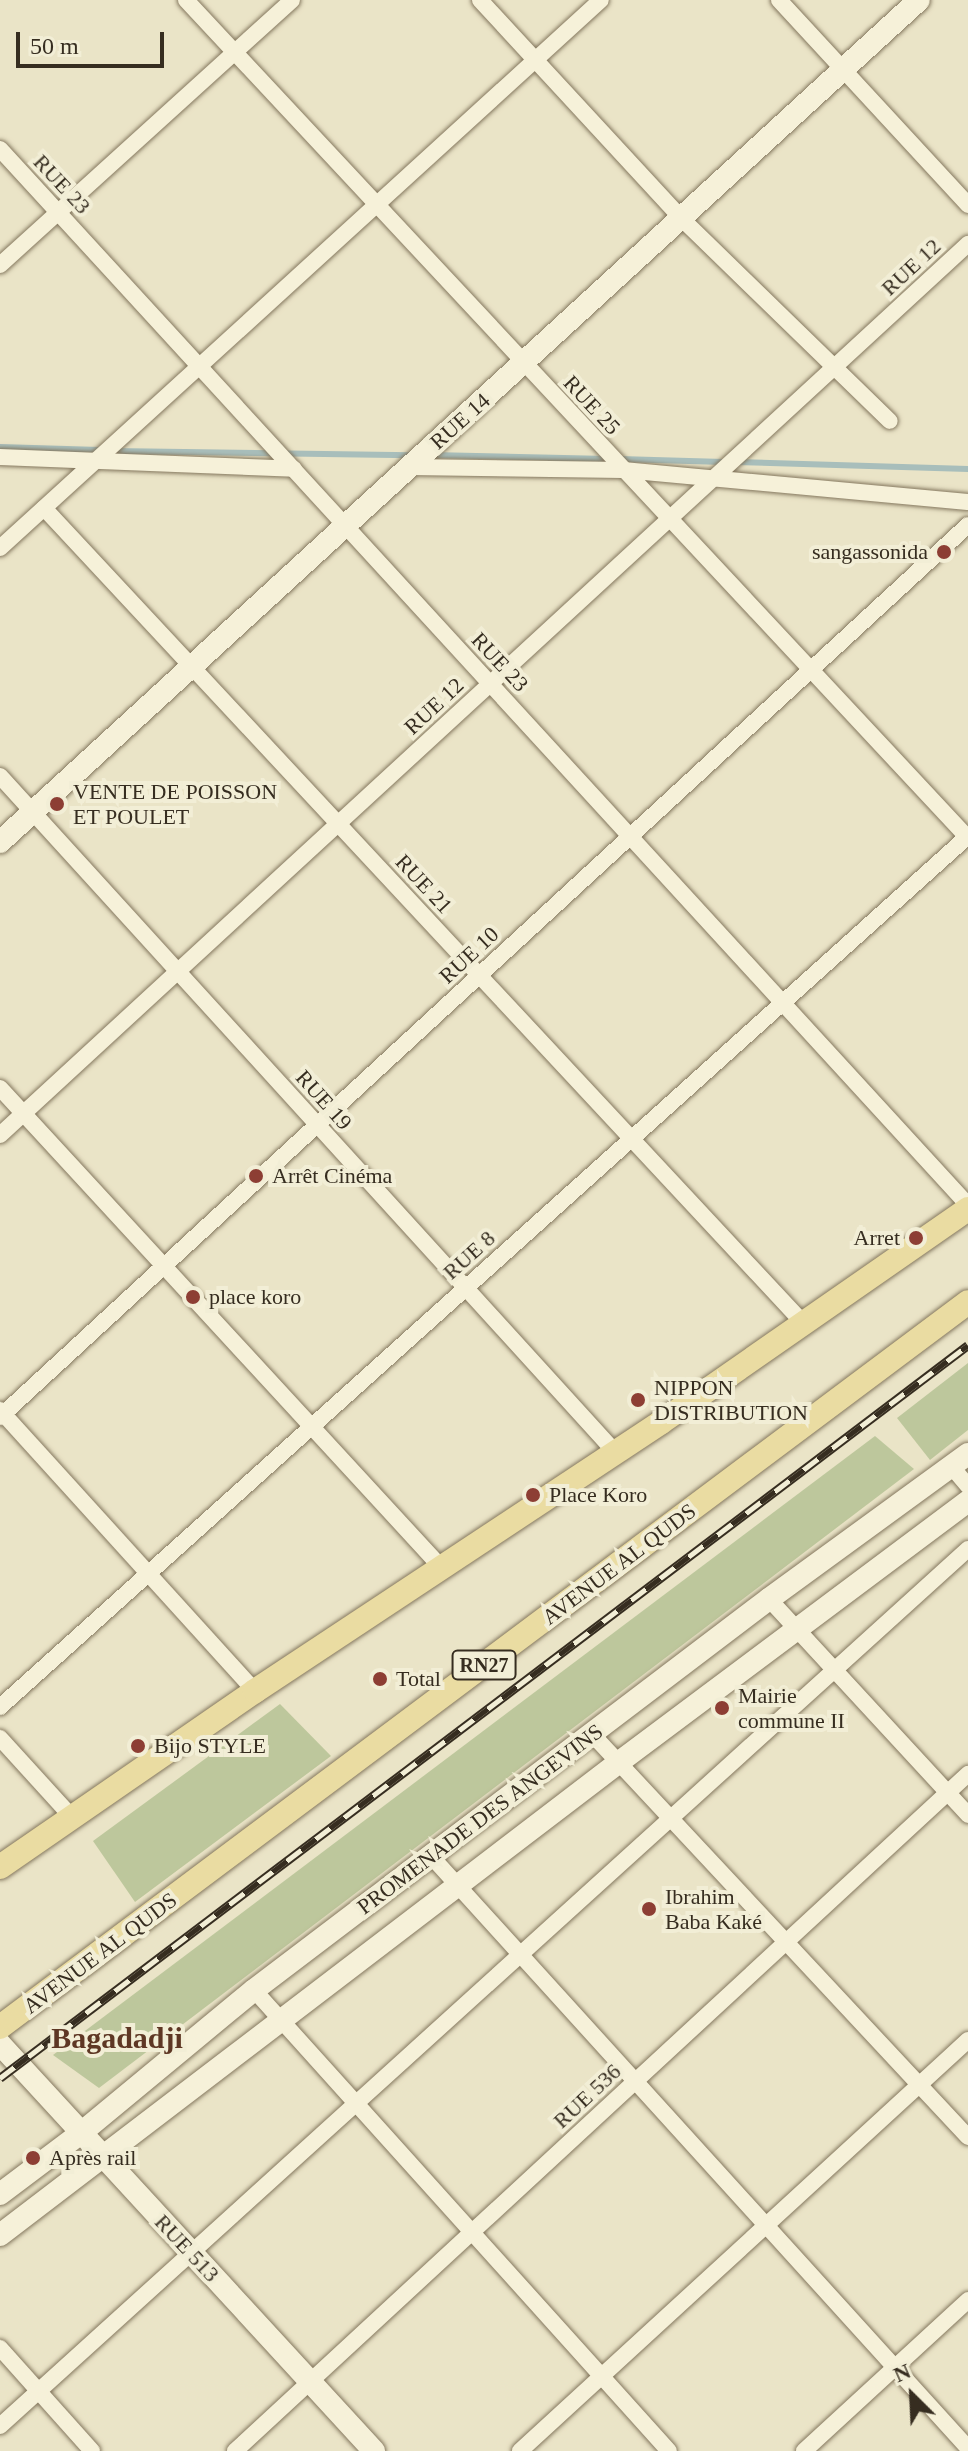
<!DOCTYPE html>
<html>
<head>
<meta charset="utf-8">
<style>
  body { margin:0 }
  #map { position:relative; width:968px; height:2451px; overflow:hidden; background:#eae4c7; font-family:Georgia,serif }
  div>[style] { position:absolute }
  .green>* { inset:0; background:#bdc79c }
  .stream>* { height:6px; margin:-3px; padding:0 3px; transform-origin:3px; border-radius:3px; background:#a8bebb }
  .roads { filter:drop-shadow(0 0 2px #84775e) drop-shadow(0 0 2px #84775e) }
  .street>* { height:16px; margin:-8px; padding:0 8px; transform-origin:8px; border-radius:8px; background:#f6f1d9 }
  .secondary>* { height:22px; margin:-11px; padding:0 11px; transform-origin:11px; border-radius:11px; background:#f6f1d9 }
  .primary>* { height:24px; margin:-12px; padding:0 12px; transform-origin:12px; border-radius:12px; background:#eadca2 }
  .rail>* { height:9px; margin-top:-4.5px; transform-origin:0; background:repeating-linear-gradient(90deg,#f2eed6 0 18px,#362d20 0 36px); box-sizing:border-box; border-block:2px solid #362d20 }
  .dots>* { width:22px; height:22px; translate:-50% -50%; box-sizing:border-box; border:4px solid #f2eed6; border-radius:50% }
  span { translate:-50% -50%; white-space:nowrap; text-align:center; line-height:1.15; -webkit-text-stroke:8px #f2eed6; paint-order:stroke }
  .shield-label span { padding:2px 6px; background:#f2eed6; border:2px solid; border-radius:6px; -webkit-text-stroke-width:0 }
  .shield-label { font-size:20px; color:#362d20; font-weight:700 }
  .street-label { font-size:22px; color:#362d20 }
  .poi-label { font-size:22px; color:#362d20 }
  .right { translate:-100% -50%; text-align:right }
  .left { translate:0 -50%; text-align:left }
  .district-label { font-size:30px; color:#5e3724; font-weight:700 }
  .north { position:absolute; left:872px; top:2355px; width:80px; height:80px; -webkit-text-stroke:6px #f2eed6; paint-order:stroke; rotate:336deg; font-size:22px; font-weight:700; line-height:32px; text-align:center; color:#362d20 }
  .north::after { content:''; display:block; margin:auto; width:28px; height:36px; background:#362d20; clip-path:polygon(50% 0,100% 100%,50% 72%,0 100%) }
  .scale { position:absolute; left:16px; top:32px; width:148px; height:36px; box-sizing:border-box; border:4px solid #362d20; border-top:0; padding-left:10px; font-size:24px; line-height:28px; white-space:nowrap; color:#362d20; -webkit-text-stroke:6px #f2eed6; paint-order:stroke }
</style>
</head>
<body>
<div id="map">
  <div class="green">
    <div style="clip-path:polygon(968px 1363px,968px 1430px,930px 1460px,897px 1418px)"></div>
    <div style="clip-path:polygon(875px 1436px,914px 1469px,99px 2088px,53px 2055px)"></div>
    <div style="clip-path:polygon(280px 1704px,331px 1756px,135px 1902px,93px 1841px)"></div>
  </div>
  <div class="stream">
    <div style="left:0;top:447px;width:100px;rotate:1.7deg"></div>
    <div style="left:112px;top:451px;width:300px;rotate:0.8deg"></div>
    <div style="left:431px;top:455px;width:177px;rotate:1.3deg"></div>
    <div style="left:619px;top:459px;width:105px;rotate:1.6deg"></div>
    <div style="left:735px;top:462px;width:233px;rotate:1.7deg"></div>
  </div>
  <div class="roads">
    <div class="street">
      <div style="left:186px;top:0;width:1146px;rotate:46.98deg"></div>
      <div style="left:480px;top:0;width:297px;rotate:47.3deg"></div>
      <div style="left:681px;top:218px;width:291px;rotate:44.2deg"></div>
      <div style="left:779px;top:0;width:279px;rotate:47.3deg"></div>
      <div style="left:0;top:149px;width:1433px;rotate:47.49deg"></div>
      <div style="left:0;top:265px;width:394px;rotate:-42.2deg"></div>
      <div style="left:0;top:457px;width:294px;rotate:2.3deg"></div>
      <div style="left:409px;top:467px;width:214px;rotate:0.8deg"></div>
      <div style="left:623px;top:470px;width:346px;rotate:5.3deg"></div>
      <div style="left:44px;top:508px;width:1117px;rotate:47.03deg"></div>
      <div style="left:0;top:548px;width:813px;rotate:-42.36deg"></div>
      <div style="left:0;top:776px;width:915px;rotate:47.7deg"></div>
      <div style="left:0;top:1088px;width:651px;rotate:47.37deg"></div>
      <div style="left:0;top:1135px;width:1316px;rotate:-42.63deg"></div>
      <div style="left:0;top:1410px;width:379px;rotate:47.8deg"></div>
      <div style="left:0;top:1417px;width:1316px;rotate:-42.66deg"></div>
      <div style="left:952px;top:1467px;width:25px;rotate:50deg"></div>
      <div style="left:769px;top:1599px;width:294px;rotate:47.3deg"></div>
      <div style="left:0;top:1707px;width:1302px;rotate:-41.98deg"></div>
      <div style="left:592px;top:1734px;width:551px;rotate:46.99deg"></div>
      <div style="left:0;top:1738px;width:107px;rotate:47.7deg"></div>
      <div style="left:431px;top:1856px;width:799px;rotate:47.79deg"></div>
      <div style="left:254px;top:1990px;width:620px;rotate:48.01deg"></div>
      <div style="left:0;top:2348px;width:138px;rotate:48.2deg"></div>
      <div style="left:0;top:2426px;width:1306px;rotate:-42.18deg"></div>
      <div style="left:235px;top:2451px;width:998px;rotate:-42.73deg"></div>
      <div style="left:520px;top:2451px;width:608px;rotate:-42.53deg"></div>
      <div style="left:804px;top:2451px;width:223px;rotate:-42.6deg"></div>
    </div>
    <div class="secondary">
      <div style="left:0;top:842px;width:1246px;rotate:-42.5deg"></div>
      <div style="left:0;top:2044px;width:553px;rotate:47.42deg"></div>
      <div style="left:0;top:2194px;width:101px;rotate:-37deg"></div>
      <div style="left:81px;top:2133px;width:224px;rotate:-39.6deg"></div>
      <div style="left:254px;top:1990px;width:647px;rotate:-37.21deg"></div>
      <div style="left:769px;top:1599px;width:246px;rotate:-36.1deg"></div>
      <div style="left:0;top:2235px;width:778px;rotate:-37.37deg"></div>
      <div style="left:618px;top:1763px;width:437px;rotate:-36.8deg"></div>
    </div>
    <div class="primary">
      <div style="left:0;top:1867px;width:310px;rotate:-34.6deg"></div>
      <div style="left:255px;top:1691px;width:486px;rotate:-33.5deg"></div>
      <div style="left:660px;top:1423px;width:375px;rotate:-34.8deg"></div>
      <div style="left:0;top:2027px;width:1209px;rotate:-36.83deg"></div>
    </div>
  </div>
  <div class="rail">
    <div style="left:0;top:2078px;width:1214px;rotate:-37.13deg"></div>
  </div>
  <div class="dots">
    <div style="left:944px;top:552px;background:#8d3e34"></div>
    <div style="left:57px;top:804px;background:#8d3e34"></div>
    <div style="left:256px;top:1176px;background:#8d3e34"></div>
    <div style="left:916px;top:1238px;background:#8d3e34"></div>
    <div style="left:193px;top:1297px;background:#8d3e34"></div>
    <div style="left:638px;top:1400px;background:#8d3e34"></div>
    <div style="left:533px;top:1495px;background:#8d3e34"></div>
    <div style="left:380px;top:1679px;background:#8d3e34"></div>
    <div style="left:722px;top:1708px;background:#8d3e34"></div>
    <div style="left:138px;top:1746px;background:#8d3e34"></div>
    <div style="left:649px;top:1909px;background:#8d3e34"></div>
    <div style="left:33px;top:2158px;background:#8d3e34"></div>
  </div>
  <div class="shield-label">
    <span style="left:484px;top:1665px">RN27</span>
  </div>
  <div class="street-label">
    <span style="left:62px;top:184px;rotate:47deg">RUE 23</span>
    <span style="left:911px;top:267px;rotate:-43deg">RUE 12</span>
    <span style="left:592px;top:405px;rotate:47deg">RUE 25</span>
    <span style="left:460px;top:421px;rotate:-42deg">RUE 14</span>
    <span style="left:500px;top:662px;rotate:47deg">RUE 23</span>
    <span style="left:434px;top:706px;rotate:-43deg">RUE 12</span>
    <span style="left:424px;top:884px;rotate:47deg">RUE 21</span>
    <span style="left:469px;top:955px;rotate:-43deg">RUE 10</span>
    <span style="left:324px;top:1100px;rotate:48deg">RUE 19</span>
    <span style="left:469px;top:1255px;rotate:-42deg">RUE 8</span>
    <span style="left:619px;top:1564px;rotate:-37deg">AVENUE AL QUDS</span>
    <span style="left:480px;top:1819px;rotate:-37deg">PROMENADE DES ANGEVINS</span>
    <span style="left:100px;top:1953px;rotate:-37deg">AVENUE AL QUDS</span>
    <span style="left:587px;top:2096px;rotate:-43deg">RUE 536</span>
    <span style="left:187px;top:2248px;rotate:47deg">RUE 513</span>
  </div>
  <div class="poi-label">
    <span class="right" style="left:928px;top:552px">sangassonida</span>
    <span class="left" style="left:73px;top:804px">VENTE DE POISSON<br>ET POULET</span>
    <span class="left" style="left:272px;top:1176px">Arrêt Cinéma</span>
    <span class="right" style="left:900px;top:1238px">Arret</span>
    <span class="left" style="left:209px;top:1297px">place koro</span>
    <span class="left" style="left:654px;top:1400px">NIPPON<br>DISTRIBUTION</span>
    <span class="left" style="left:549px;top:1495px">Place Koro</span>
    <span class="left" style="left:396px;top:1679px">Total</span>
    <span class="left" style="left:738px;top:1708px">Mairie<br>commune II</span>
    <span class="left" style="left:154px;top:1746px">Bijo STYLE</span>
    <span class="left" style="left:665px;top:1909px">Ibrahim<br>Baba Kaké</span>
    <span class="left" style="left:49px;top:2158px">Après rail</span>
  </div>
  <div class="district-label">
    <span style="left:117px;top:2038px">Bagadadji</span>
  </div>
  <div class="north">N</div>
  <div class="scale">50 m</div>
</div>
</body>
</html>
